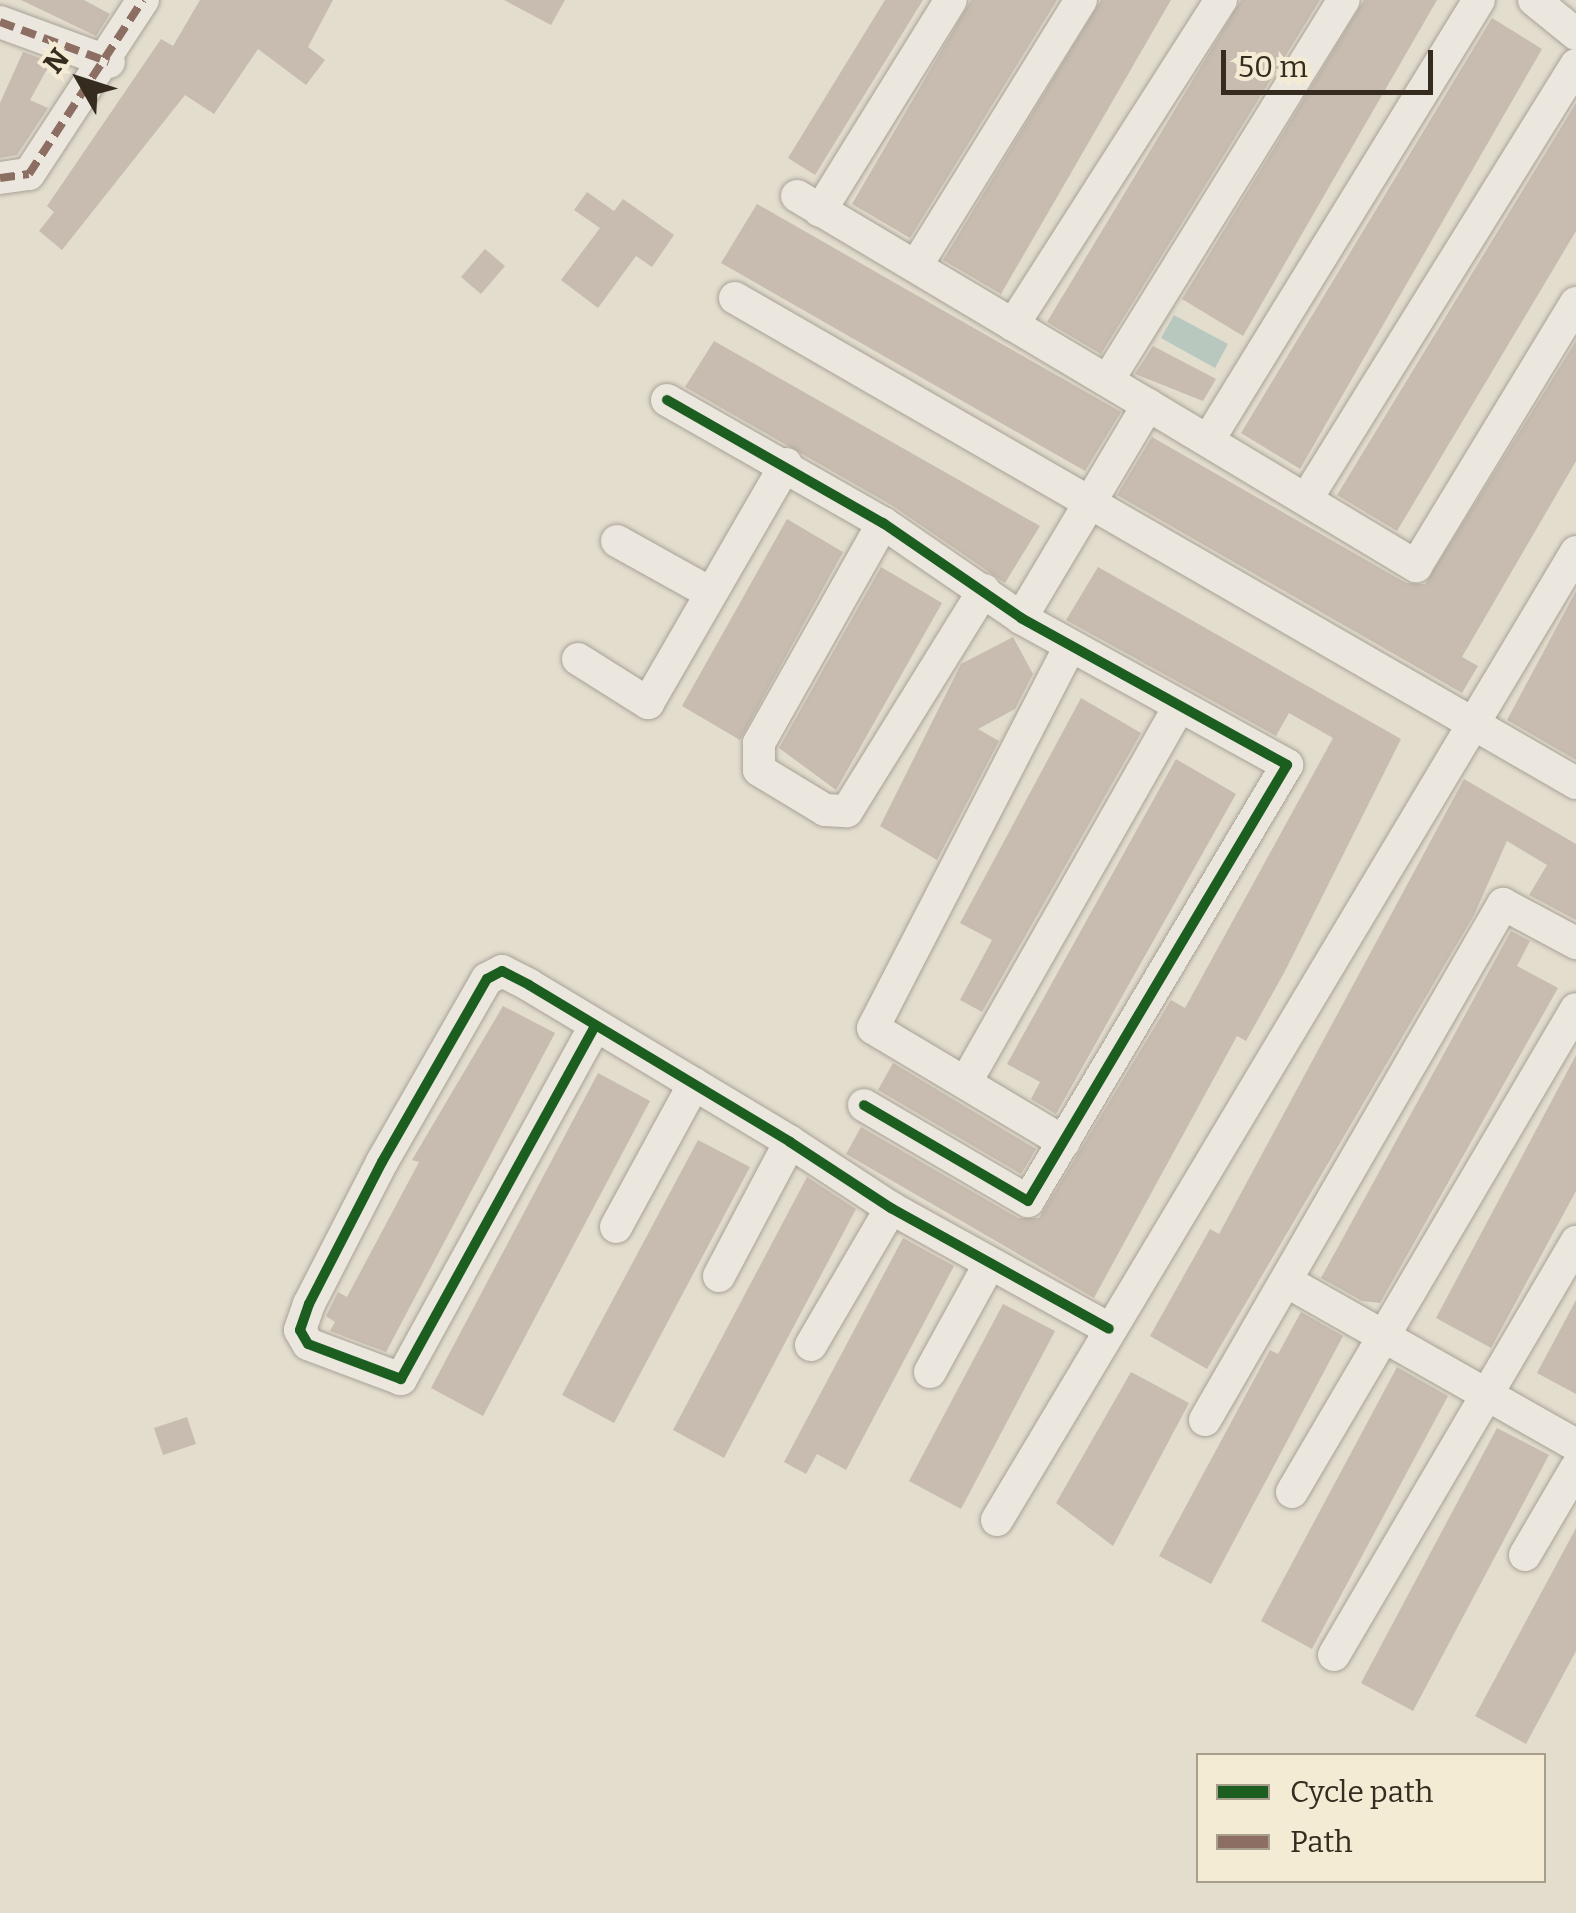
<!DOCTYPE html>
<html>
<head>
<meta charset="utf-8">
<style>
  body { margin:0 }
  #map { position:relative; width:1576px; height:1913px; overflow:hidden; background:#e3ddce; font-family:Bitter,serif }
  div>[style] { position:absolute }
  .water>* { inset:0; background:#b8c8bf }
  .building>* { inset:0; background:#c7bcaf }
  .roads { filter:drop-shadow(0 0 2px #a8a296) drop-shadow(0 0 2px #a8a296) }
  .minor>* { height:32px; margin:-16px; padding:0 16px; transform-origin:16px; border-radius:16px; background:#ece7de }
  .quiet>* { height:8px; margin-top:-4px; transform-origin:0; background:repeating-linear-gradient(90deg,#8d6e63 0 15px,transparent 0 23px) }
  .cycleway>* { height:10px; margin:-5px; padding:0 5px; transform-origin:5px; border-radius:5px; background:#1b5e20 }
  span { translate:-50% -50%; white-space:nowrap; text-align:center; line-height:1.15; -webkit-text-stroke:8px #f3ebd4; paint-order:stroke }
  .legend { position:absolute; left:1196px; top:1753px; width:350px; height:130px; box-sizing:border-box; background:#f3ebd4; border:2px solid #a79e8c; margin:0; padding:12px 18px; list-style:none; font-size:30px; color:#362b1f }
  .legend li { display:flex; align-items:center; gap:20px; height:50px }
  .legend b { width:50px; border:2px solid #a79e8c }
  .north { position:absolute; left:30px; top:30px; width:100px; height:100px; -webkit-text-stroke:8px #f3ebd4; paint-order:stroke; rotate:309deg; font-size:28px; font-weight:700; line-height:40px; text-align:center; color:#362b1f }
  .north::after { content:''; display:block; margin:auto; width:35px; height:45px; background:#362b1f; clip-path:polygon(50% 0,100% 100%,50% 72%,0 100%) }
  .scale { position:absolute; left:1221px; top:50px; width:212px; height:45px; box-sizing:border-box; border:5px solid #362b1f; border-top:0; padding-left:12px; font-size:30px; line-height:35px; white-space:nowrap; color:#362b1f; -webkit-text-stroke:8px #f3ebd4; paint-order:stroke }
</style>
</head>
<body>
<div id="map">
  <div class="water">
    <div style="clip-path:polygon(1174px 315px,1228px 344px,1215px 368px,1161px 338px)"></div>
  </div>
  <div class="building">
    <div style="clip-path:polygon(21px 0,84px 0,110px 14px,96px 36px)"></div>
    <div style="clip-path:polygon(200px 0,333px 0,308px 47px,325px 60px,306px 85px,258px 49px,214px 114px,185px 95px,62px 250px,39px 231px,54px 212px,47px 206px,161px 39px,173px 46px)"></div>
    <div style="clip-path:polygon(504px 0,565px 0,551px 25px)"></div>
    <div style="clip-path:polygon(885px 0,923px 0,815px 175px,788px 158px)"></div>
    <div style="clip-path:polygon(971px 0,1057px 0,910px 238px,852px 204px)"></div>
    <div style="clip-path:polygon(1101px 0,1171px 0,1001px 294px,943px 260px)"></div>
    <div style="clip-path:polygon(1241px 0,1320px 0,1101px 354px,1047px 322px)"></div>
    <div style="clip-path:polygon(1364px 0,1437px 0,1243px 336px,1182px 299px)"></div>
    <div style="clip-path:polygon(1492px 18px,1542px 49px,1300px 469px,1241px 433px)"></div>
    <div style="clip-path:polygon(23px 52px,51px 62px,30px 100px,48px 108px,17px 155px,0 158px,0 103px)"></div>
    <div style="clip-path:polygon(1576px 103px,1576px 231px,1397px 531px,1337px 495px)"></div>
    <div style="clip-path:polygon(587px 192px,614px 211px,623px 199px,674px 235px,652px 267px,636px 256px,598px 308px,561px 280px,600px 228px,574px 210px)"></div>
    <div style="clip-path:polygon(757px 204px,1121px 412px,1085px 471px,721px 263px)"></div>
    <div style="clip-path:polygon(485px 249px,505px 266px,481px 294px,461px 277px)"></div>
    <div style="clip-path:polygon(714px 341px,1040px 526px,1005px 583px,893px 506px,685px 387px)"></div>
    <div style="clip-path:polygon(1576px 341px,1576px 461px,1462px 657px,1478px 666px,1462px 693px,1117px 495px,1152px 437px,1406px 583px,1425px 584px)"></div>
    <div style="clip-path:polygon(1153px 346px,1216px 379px,1203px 401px,1135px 374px)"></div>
    <div style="clip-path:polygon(787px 519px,843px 552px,740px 740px,682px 706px)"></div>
    <div style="clip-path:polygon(881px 567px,942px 603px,836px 790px,779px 748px)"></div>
    <div style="clip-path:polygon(1098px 567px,1401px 739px,1285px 971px,1246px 1041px,1237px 1036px,1094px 1298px,846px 1154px,861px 1127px,1018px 1218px,1039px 1218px,1171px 1000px,1185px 1008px,1333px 738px,1289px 713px,1276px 736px,1066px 620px)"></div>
    <div style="clip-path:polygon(1576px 591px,1576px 760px,1507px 720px)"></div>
    <div style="clip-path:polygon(1013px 637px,1033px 674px,1015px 709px,978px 729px,999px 741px,937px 860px,880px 826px,961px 664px)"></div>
    <div style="clip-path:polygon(1081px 698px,1141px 733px,982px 1012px,960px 1000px,992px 940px,960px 923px)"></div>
    <div style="clip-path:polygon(1176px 759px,1236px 794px,1056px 1114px,1031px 1099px,1040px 1082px,1007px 1064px)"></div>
    <div style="clip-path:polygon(1464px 779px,1576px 844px,1576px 920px,1529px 895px,1547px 865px,1507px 841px,1474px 915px,1207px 1369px,1150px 1336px,1210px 1229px,1219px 1234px)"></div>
    <div style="clip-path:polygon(1511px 931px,1530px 941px,1517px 966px,1558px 988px,1380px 1303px,1362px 1301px,1321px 1278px)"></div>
    <div style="clip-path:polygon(503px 1006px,555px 1033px,501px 1135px,386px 1352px,330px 1331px,335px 1322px,326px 1316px,338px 1292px,347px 1297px,419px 1162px,412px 1160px)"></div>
    <div style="clip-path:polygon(1576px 1055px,1576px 1191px,1491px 1348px,1436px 1318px)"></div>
    <div style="clip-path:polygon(893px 1063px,1036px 1149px,1021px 1174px,878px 1090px)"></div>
    <div style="clip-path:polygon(598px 1073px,650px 1101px,483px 1416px,431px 1388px)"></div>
    <div style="clip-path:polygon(698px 1140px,750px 1167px,614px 1423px,562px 1395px)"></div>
    <div style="clip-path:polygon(807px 1177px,856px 1209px,724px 1458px,673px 1430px)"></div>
    <div style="clip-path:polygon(903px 1238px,954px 1266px,846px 1470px,817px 1454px,806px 1474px,784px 1462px)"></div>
    <div style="clip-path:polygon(1576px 1300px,1576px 1394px,1537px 1373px)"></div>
    <div style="clip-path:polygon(1003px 1304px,1055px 1331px,961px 1509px,909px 1481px)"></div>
    <div style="clip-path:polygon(1301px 1312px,1343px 1336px,1211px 1584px,1159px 1556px,1270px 1350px,1278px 1354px)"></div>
    <div style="clip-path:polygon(1397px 1367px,1448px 1396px,1312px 1649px,1261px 1621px)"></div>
    <div style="clip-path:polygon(1131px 1372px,1189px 1403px,1113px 1546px,1056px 1503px)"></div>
    <div style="clip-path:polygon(187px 1417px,196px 1444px,163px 1455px,154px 1428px)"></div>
    <div style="clip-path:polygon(1497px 1428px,1549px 1455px,1413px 1711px,1361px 1683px)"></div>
    <div style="clip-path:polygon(1576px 1528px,1576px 1651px,1526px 1744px,1475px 1716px)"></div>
  </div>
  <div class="roads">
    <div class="minor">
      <div style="left:1534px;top:0;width:54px;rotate:39deg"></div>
      <div style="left:0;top:22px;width:116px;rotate:20.2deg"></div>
      <div style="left:0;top:178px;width:29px;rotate:-8deg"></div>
      <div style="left:29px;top:174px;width:208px;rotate:-56.8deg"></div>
      <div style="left:797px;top:196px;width:409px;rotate:30.8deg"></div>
      <div style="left:1148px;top:405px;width:248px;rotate:120.8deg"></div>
      <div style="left:820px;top:211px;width:248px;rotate:-58.2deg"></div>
      <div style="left:916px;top:266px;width:313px;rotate:-58.2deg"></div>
      <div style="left:735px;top:298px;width:971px;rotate:29.97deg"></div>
      <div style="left:1013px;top:325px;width:386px;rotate:-57.4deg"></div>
      <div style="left:1108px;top:380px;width:447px;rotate:-58.2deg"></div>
      <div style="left:667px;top:400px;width:249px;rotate:29.7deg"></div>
      <div style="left:883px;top:523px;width:168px;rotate:34.5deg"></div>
      <div style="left:1021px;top:618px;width:304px;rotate:28.9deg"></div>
      <div style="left:1287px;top:765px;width:507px;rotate:120.71deg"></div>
      <div style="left:1028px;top:1201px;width:190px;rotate:-149.7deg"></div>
      <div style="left:1148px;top:405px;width:313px;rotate:31deg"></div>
      <div style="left:1416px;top:566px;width:308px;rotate:-58.7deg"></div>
      <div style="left:1209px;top:439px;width:515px;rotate:-58.41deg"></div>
      <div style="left:1307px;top:498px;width:510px;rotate:-58.15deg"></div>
      <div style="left:883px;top:523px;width:253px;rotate:119.4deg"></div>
      <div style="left:759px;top:743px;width:27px;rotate:90deg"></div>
      <div style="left:759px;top:770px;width:77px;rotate:31.2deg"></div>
      <div style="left:825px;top:810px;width:22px;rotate:3deg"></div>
      <div style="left:847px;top:811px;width:260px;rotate:-58.2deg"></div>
      <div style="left:617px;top:541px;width:103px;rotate:29.1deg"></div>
      <div style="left:578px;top:659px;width:83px;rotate:32.2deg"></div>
      <div style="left:648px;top:703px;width:276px;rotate:-60deg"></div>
      <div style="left:595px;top:1026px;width:403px;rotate:118.8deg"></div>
      <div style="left:401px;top:1379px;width:99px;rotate:-159.4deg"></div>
      <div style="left:308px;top:1344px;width:16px;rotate:-120deg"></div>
      <div style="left:300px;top:1330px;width:28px;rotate:-71deg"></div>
      <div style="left:309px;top:1304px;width:160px;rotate:-62.8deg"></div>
      <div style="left:382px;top:1162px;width:211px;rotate:-60.2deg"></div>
      <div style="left:487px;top:979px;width:17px;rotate:-28deg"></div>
      <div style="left:502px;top:971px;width:30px;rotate:27deg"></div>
      <div style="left:529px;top:985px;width:305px;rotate:31deg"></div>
      <div style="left:790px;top:1142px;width:121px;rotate:33.2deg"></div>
      <div style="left:891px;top:1208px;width:249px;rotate:29deg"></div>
      <div style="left:967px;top:1080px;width:427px;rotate:-60.4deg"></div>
      <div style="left:1064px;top:1142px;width:222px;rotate:-149.2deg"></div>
      <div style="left:873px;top:1028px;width:430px;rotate:-62.7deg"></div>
      <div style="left:616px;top:1227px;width:163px;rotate:-61.4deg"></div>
      <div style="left:719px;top:1276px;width:152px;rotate:-62.1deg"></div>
      <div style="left:1286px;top:1281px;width:333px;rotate:29.5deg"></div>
      <div style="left:811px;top:1345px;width:159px;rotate:-59.7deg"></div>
      <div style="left:930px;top:1372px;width:124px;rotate:-61.2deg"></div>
      <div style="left:1205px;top:1420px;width:596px;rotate:-59.99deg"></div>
      <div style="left:1503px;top:904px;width:83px;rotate:28.1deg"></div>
      <div style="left:1292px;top:1492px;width:560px;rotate:-59.54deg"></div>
      <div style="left:997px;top:1520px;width:1128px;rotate:-59.11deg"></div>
      <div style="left:1525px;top:1555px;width:101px;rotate:-59.6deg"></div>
      <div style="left:1334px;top:1655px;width:479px;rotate:-59.6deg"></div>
    </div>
  </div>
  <div class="quiet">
    <div style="left:0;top:22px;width:116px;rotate:20.2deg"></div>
    <div style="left:0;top:178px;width:29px;rotate:-8deg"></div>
    <div style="left:29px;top:174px;width:208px;rotate:-56.8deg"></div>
  </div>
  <div class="cycleway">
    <div style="left:667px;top:400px;width:249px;rotate:29.7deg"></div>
    <div style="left:883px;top:523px;width:168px;rotate:34.5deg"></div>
    <div style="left:1021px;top:618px;width:304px;rotate:28.9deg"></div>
    <div style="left:1287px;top:765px;width:507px;rotate:120.71deg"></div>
    <div style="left:1028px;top:1201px;width:190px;rotate:-149.7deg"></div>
    <div style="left:595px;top:1026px;width:403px;rotate:118.8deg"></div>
    <div style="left:401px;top:1379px;width:99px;rotate:-159.4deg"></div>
    <div style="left:308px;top:1344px;width:16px;rotate:-120deg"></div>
    <div style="left:300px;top:1330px;width:28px;rotate:-71deg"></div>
    <div style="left:309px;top:1304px;width:160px;rotate:-62.8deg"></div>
    <div style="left:382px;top:1162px;width:211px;rotate:-60.2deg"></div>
    <div style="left:487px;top:979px;width:17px;rotate:-28deg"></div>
    <div style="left:502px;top:971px;width:30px;rotate:27deg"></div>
    <div style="left:529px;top:985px;width:305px;rotate:31deg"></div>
    <div style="left:790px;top:1142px;width:121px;rotate:33.2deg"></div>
    <div style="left:891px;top:1208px;width:249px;rotate:29deg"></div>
  </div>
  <ul class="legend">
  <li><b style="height:12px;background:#1b5e20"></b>Cycle path</li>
  <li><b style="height:12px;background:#8d6e63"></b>Path</li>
  </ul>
  <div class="north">N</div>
  <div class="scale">50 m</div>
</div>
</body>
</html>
